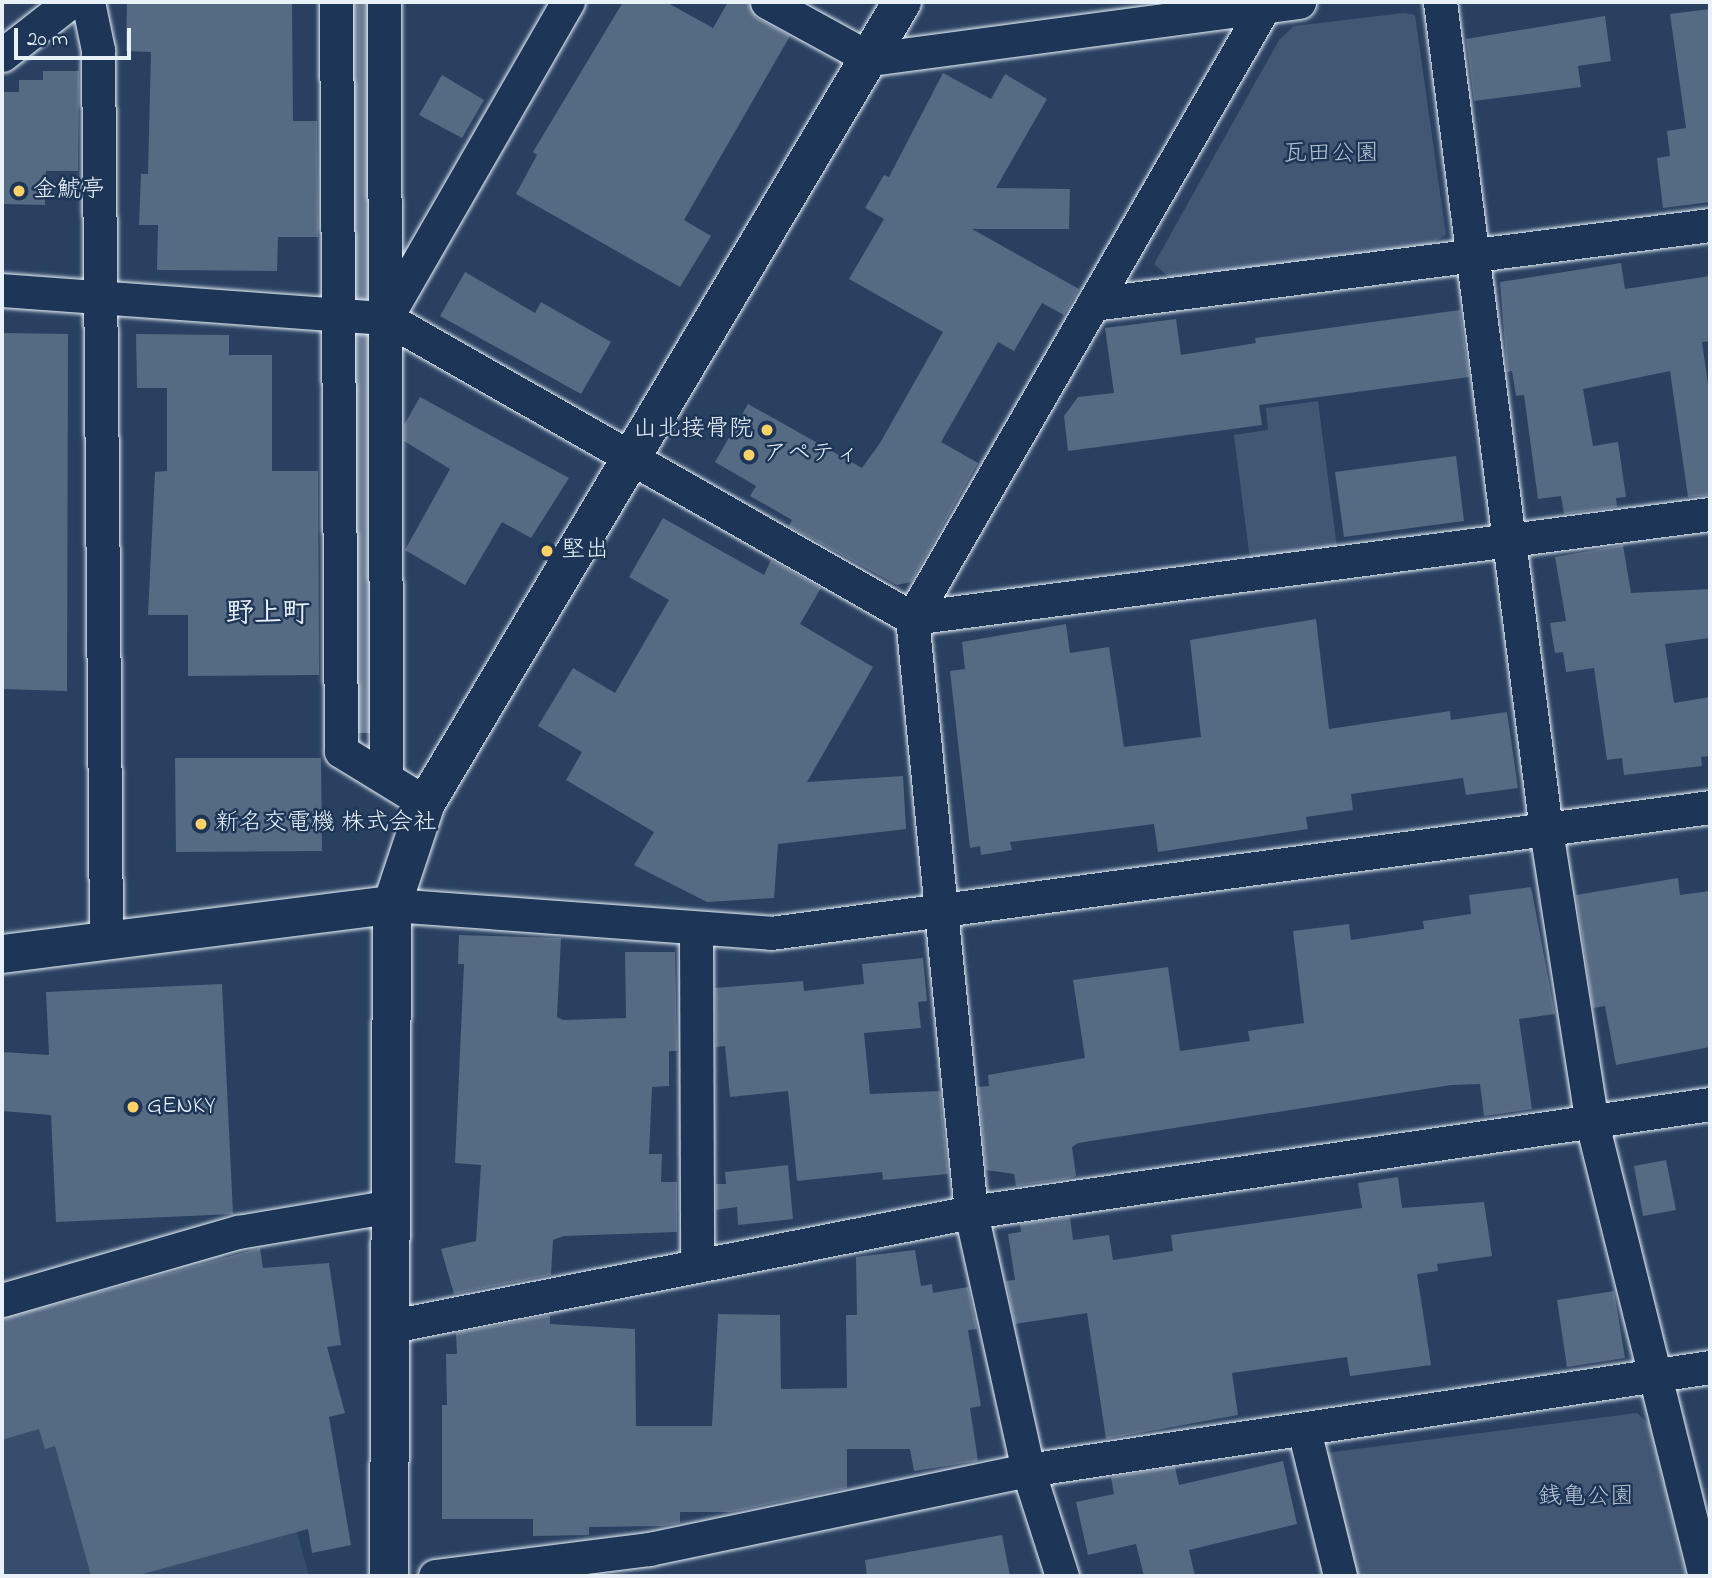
<!DOCTYPE html>
<html>
<head>
<meta charset="utf-8">
<style>
  body { margin:0 }
  #map { position:relative; width:1712px; height:1578px; overflow:hidden; background:#294061; font-family:"Indie Flower","Klee One",sans-serif }
  div>[style] { position:absolute }
  .built>* { inset:0; background:#364d6b }
  .green>* { inset:0; background:#415774 }
  .water>* { inset:0; background:#6b7c95 }
  .building>* { inset:0; background:#556a83 }
  .roads { filter:drop-shadow(0 0 2px #e8f1f8) drop-shadow(0 0 2px #e8f1f8) }
  .minor>* { height:33px; margin:-16.5px; padding:0 16.5px; transform-origin:16.5px; border-radius:16.5px; background:#1d3557 }
  .tertiary>* { height:38px; margin:-19px; padding:0 19px; transform-origin:19px; border-radius:19px; background:#1d3557 }
  .dots>* { width:19px; height:19px; translate:-50% -50%; box-sizing:border-box; border:4px solid #1d3557; border-radius:50% }
  span { translate:-50% -50%; white-space:nowrap; text-align:center; line-height:1.15; -webkit-text-stroke:5px #1d3557; paint-order:stroke }
  .park-label { font-size:24px; color:#b6c3d0 }
  .poi-label { font-size:24px; color:#e8f1f8 }
  .left { translate:0 -50%; text-align:left }
  .right { translate:-100% -50%; text-align:right }
  .quarter-label { font-size:28px; color:#e8f1f8; font-weight:700 }
  .frame { position:absolute; inset:0; border:4px solid #e8f1f8; pointer-events:none }
  .scale { position:absolute; left:14px; top:28px; width:117px; height:32px; box-sizing:border-box; border:4px solid #e8f1f8; border-top:0; padding-left:9px; font-size:21px; line-height:24px; white-space:nowrap; color:#e8f1f8; -webkit-text-stroke:5px #1d3557; paint-order:stroke }
</style>
</head>
<body>
<div id="map">
  <div class="built">
    <div style="clip-path:polygon(220px 1245px,309px 1576px,2px 1576px,2px 1309px)"></div>
  </div>
  <div class="green">
    <div style="clip-path:polygon(1404px 13px,1415px 15px,1446px 235px,1430px 245px,1170px 278px,1154px 264px,1279px 40px,1294px 26px)"></div>
    <div style="clip-path:polygon(1318px 401px,1337px 548px,1250px 560px,1234px 435px,1268px 430px,1266px 408px)"></div>
    <div style="clip-path:polygon(1637px 1413px,1649px 1424px,1686px 1576px,1353px 1576px,1325px 1453px)"></div>
  </div>
  <div class="water">
    <div style="clip-path:polygon(351px 2px,369px 2px,371px 733px,353px 733px)"></div>
  </div>
  <div class="building">
    <div style="clip-path:polygon(127px 2px,292px 2px,293px 121px,317px 121px,318px 237px,278px 237px,277px 271px,157px 270px,158px 225px,139px 225px,141px 174px,148px 174px,151px 52px,126px 51px)"></div>
    <div style="clip-path:polygon(623px 2px,666px 2px,713px 28px,728px 2px,748px 2px,757px 18px,790px 36px,684px 220px,711px 236px,680px 287px,516px 194px,537px 155px,533px 152px)"></div>
    <div style="clip-path:polygon(1710px 9px,1710px 202px,1663px 208px,1657px 158px,1670px 156px,1667px 131px,1686px 128px,1670px 14px)"></div>
    <div style="clip-path:polygon(1605px 16px,1611px 61px,1578px 66px,1581px 87px,1474px 101px,1466px 39px)"></div>
    <div style="clip-path:polygon(43px 71px,79px 71px,78px 171px,46px 171px,45px 205px,2px 204px,2px 92px,19px 92px,19px 80px,43px 80px)"></div>
    <div style="clip-path:polygon(943px 73px,991px 99px,1005px 74px,1047px 99px,996px 188px,1070px 189px,1069px 229px,972px 229px,1079px 289px,1064px 315px,1042px 303px,1014px 351px,998px 342px,941px 442px,978px 463px,911px 582px,897px 585px,789px 526px,792px 520px,750px 496px,756px 486px,715px 462px,748px 404px,862px 468px,880px 443px,943px 332px,849px 279px,884px 219px,865px 208px,884px 175px,889px 177px)"></div>
    <div style="clip-path:polygon(442px 75px,484px 100px,462px 138px,419px 115px)"></div>
    <div style="clip-path:polygon(1621px 263px,1625px 289px,1710px 276px,1710px 341px,1702px 342px,1710px 399px,1710px 495px,1688px 497px,1670px 371px,1583px 389px,1593px 446px,1618px 442px,1626px 497px,1616px 498px,1617px 507px,1564px 514px,1561px 496px,1538px 499px,1524px 395px,1516px 396px,1512px 371px,1507px 372px,1500px 282px)"></div>
    <div style="clip-path:polygon(465px 272px,535px 313px,541px 302px,611px 342px,581px 394px,440px 316px)"></div>
    <div style="clip-path:polygon(1460px 310px,1469px 377px,1259px 405px,1262px 425px,1068px 451px,1064px 416px,1078px 397px,1114px 393px,1105px 328px,1176px 319px,1181px 355px,1256px 343px,1255px 338px)"></div>
    <div style="clip-path:polygon(2px 333px,68px 334px,67px 691px,2px 689px)"></div>
    <div style="clip-path:polygon(136px 334px,229px 335px,229px 355px,272px 355px,272px 471px,318px 471px,319px 675px,188px 676px,188px 615px,148px 615px,155px 472px,167px 471px,167px 388px,137px 388px)"></div>
    <div style="clip-path:polygon(420px 397px,569px 478px,531px 538px,502px 522px,465px 585px,405px 550px,450px 469px,404px 441px,404px 425px)"></div>
    <div style="clip-path:polygon(1456px 456px,1464px 521px,1344px 537px,1335px 472px)"></div>
    <div style="clip-path:polygon(663px 518px,764px 575px,771px 560px,821px 588px,800px 624px,873px 667px,807px 782px,903px 776px,906px 829px,778px 844px,774px 898px,707px 902px,634px 865px,654px 832px,566px 780px,582px 752px,538px 726px,573px 668px,615px 693px,669px 600px,629px 577px)"></div>
    <div style="clip-path:polygon(1623px 545px,1631px 593px,1710px 589px,1710px 638px,1665px 644px,1674px 703px,1710px 697px,1710px 756px,1701px 757px,1702px 766px,1624px 775px,1622px 758px,1607px 760px,1594px 668px,1566px 672px,1563px 652px,1555px 653px,1550px 623px,1566px 621px,1555px 557px)"></div>
    <div style="clip-path:polygon(1316px 619px,1329px 729px,1450px 711px,1451px 720px,1507px 712px,1518px 788px,1466px 795px,1463px 778px,1351px 794px,1353px 810px,1306px 817px,1308px 829px,1158px 852px,1154px 824px,1010px 842px,1012px 850px,981px 855px,980px 846px,970px 848px,950px 671px,965px 669px,962px 642px,1066px 624px,1070px 653px,1109px 647px,1124px 747px,1201px 737px,1190px 640px)"></div>
    <div style="clip-path:polygon(175px 758px,321px 758px,322px 851px,176px 852px)"></div>
    <div style="clip-path:polygon(1678px 878px,1680px 895px,1710px 891px,1710px 1047px,1616px 1065px,1605px 1006px,1593px 1008px,1576px 895px)"></div>
    <div style="clip-path:polygon(1531px 887px,1555px 1014px,1519px 1019px,1532px 1109px,1484px 1116px,1480px 1084px,1451px 1085px,1078px 1143px,1072px 1147px,1076px 1176px,1065px 1179px,1016px 1186px,1014px 1174px,986px 1170px,978px 1087px,989px 1086px,988px 1075px,1085px 1058px,1073px 980px,1168px 967px,1180px 1051px,1250px 1041px,1248px 1031px,1304px 1023px,1293px 931px,1349px 924px,1351px 940px,1424px 929px,1423px 921px,1471px 914px,1469px 895px)"></div>
    <div style="clip-path:polygon(459px 935px,561px 938px,557px 1017px,563px 1020px,626px 1018px,625px 952px,675px 952px,677px 1051px,669px 1051px,669px 1086px,652px 1087px,649px 1154px,662px 1154px,661px 1182px,677px 1182px,677px 1232px,564px 1236px,553px 1240px,551px 1275px,454px 1294px,441px 1249px,476px 1241px,481px 1165px,455px 1163px,464px 964px,458px 964px)"></div>
    <div style="clip-path:polygon(923px 958px,927px 1001px,918px 1002px,921px 1028px,864px 1033px,870px 1094px,940px 1091px,948px 1174px,883px 1180px,882px 1172px,797px 1181px,788px 1091px,730px 1097px,725px 1046px,716px 1047px,715px 988px,803px 981px,804px 991px,864px 984px,862px 964px)"></div>
    <div style="clip-path:polygon(222px 984px,233px 1214px,56px 1222px,51px 1115px,2px 1111px,2px 1052px,49px 1055px,46px 992px)"></div>
    <div style="clip-path:polygon(1666px 1160px,1676px 1210px,1643px 1216px,1634px 1166px)"></div>
    <div style="clip-path:polygon(788px 1165px,793px 1219px,738px 1225px,737px 1207px,716px 1210px,716px 1184px,726px 1184px,725px 1172px)"></div>
    <div style="clip-path:polygon(1398px 1177px,1402px 1208px,1484px 1202px,1492px 1256px,1437px 1264px,1438px 1271px,1417px 1274px,1431px 1365px,1350px 1376px,1347px 1357px,1232px 1373px,1238px 1415px,1106px 1439px,1087px 1313px,1015px 1324px,1006px 1281px,1015px 1280px,1008px 1234px,1021px 1232px,1020px 1224px,1070px 1217px,1073px 1240px,1109px 1235px,1113px 1260px,1173px 1251px,1171px 1235px,1362px 1208px,1358px 1183px)"></div>
    <div style="clip-path:polygon(260px 1248px,263px 1268px,329px 1263px,341px 1345px,327px 1347px,345px 1413px,329px 1417px,351px 1545px,312px 1553px,308px 1529px,135px 1576px,91px 1576px,55px 1446px,45px 1449px,39px 1429px,2px 1440px,2px 1319px)"></div>
    <div style="clip-path:polygon(915px 1250px,921px 1286px,932px 1284px,933px 1293px,968px 1287px,977px 1329px,968px 1330px,981px 1406px,970px 1408px,978px 1461px,914px 1471px,910px 1449px,847px 1449px,847px 1488px,731px 1512px,680px 1512px,680px 1523px,663px 1526px,589px 1527px,589px 1535px,533px 1536px,533px 1519px,442px 1519px,442px 1405px,447px 1405px,446px 1354px,457px 1354px,456px 1333px,550px 1315px,550px 1324px,635px 1329px,636px 1426px,712px 1426px,718px 1314px,780px 1315px,781px 1389px,847px 1388px,846px 1315px,857px 1315px,856px 1257px)"></div>
    <div style="clip-path:polygon(1614px 1291px,1625px 1358px,1567px 1367px,1557px 1300px)"></div>
    <div style="clip-path:polygon(1283px 1461px,1297px 1524px,1189px 1550px,1195px 1576px,1144px 1576px,1136px 1544px,1088px 1555px,1076px 1502px,1114px 1494px,1111px 1477px,1175px 1467px,1179px 1485px)"></div>
    <div style="clip-path:polygon(1002px 1535px,1010px 1576px,867px 1576px,865px 1560px)"></div>
  </div>
  <div class="roads">
    <div class="minor">
      <div style="left:88px;top:2px;width:49px;rotate:78.2deg"></div>
      <div style="left:98px;top:50px;width:887px;rotate:89.48deg"></div>
      <div style="left:336px;top:2px;width:749px;rotate:89.62deg"></div>
      <div style="left:341px;top:751px;width:100px;rotate:31.5deg"></div>
      <div style="left:384px;top:2px;width:775px;rotate:89.85deg"></div>
      <div style="left:767px;top:2px;width:119px;rotate:28.7deg"></div>
      <div style="left:871px;top:59px;width:432px;rotate:-7.6deg"></div>
      <div style="left:1440px;top:2px;width:835px;rotate:82.7deg"></div>
      <div style="left:1546px;top:830px;width:297px;rotate:81.1deg"></div>
      <div style="left:1592px;top:1123px;width:467px;rotate:76deg"></div>
      <div style="left:2px;top:55px;width:86px;rotate:-37.9deg"></div>
      <div style="left:2px;top:290px;width:385px;rotate:4.2deg"></div>
      <div style="left:386px;top:318px;width:606px;rotate:29.7deg"></div>
      <div style="left:912px;top:618px;width:805px;rotate:-7.43deg"></div>
      <div style="left:1093px;top:304px;width:622px;rotate:-7.3deg"></div>
      <div style="left:386px;top:318px;width:365px;rotate:-60.1deg"></div>
      <div style="left:392px;top:905px;width:380px;rotate:4.2deg"></div>
      <div style="left:771px;top:933px;width:947px;rotate:-7.64deg"></div>
      <div style="left:696px;top:932px;width:334px;rotate:89.8deg"></div>
      <div style="left:2px;top:1300px;width:246px;rotate:-16.1deg"></div>
      <div style="left:238px;top:1232px;width:156px;rotate:-9.6deg"></div>
      <div style="left:392px;top:1326px;width:590px;rotate:-11.14deg"></div>
      <div style="left:971px;top:1212px;width:747px;rotate:-8.31deg"></div>
      <div style="left:1304px;top:1430px;width:150px;rotate:76.1deg"></div>
      <div style="left:435px;top:1576px;width:216px;rotate:-7.2deg"></div>
      <div style="left:649px;top:1549px;width:387px;rotate:-11.8deg"></div>
      <div style="left:1028px;top:1470px;width:690px;rotate:-8.59deg"></div>
      <div style="left:1062px;top:1576px;width:111px;rotate:-107.8deg"></div>
      <div style="left:1028px;top:1470px;width:264px;rotate:-102.5deg"></div>
      <div style="left:971px;top:1212px;width:597px;rotate:-95.67deg"></div>
      <div style="left:912px;top:618px;width:705px;rotate:-60.05deg"></div>
    </div>
    <div class="tertiary">
      <div style="left:2px;top:954px;width:393px;rotate:-7.2deg"></div>
      <div style="left:389px;top:1576px;width:671px;rotate:-89.74deg"></div>
      <div style="left:392px;top:905px;width:108px;rotate:-71.6deg"></div>
      <div style="left:426px;top:803px;width:932px;rotate:-59.28deg"></div>
    </div>
  </div>
  <div class="dots">
    <div style="left:19px;top:191px;background:#ffd166"></div>
    <div style="left:767px;top:430px;background:#ffd166"></div>
    <div style="left:749px;top:455px;background:#ffd166"></div>
    <div style="left:547px;top:551px;background:#ffd166"></div>
    <div style="left:201px;top:824px;background:#ffd166"></div>
    <div style="left:133px;top:1107px;background:#ffd166"></div>
  </div>
  <div class="park-label">
    <span style="left:1331px;top:155px">瓦田公園</span>
    <span style="left:1586px;top:1498px">銭亀公園</span>
  </div>
  <div class="poi-label">
    <span class="left" style="left:33px;top:191px">金鯱亭</span>
    <span class="right" style="left:753px;top:430px">山北接骨院</span>
    <span class="left" style="left:763px;top:455px">アペティ</span>
    <span class="left" style="left:561px;top:551px">堅出</span>
    <span class="left" style="left:215px;top:824px">新名交電機 株式会社</span>
    <span class="left" style="left:147px;top:1107px">GENKY</span>
  </div>
  <div class="quarter-label">
    <span style="left:268px;top:615px">野上町</span>
  </div>
  <div class="frame"></div>
  <div class="scale">20 m</div>
</div>
</body>
</html>
